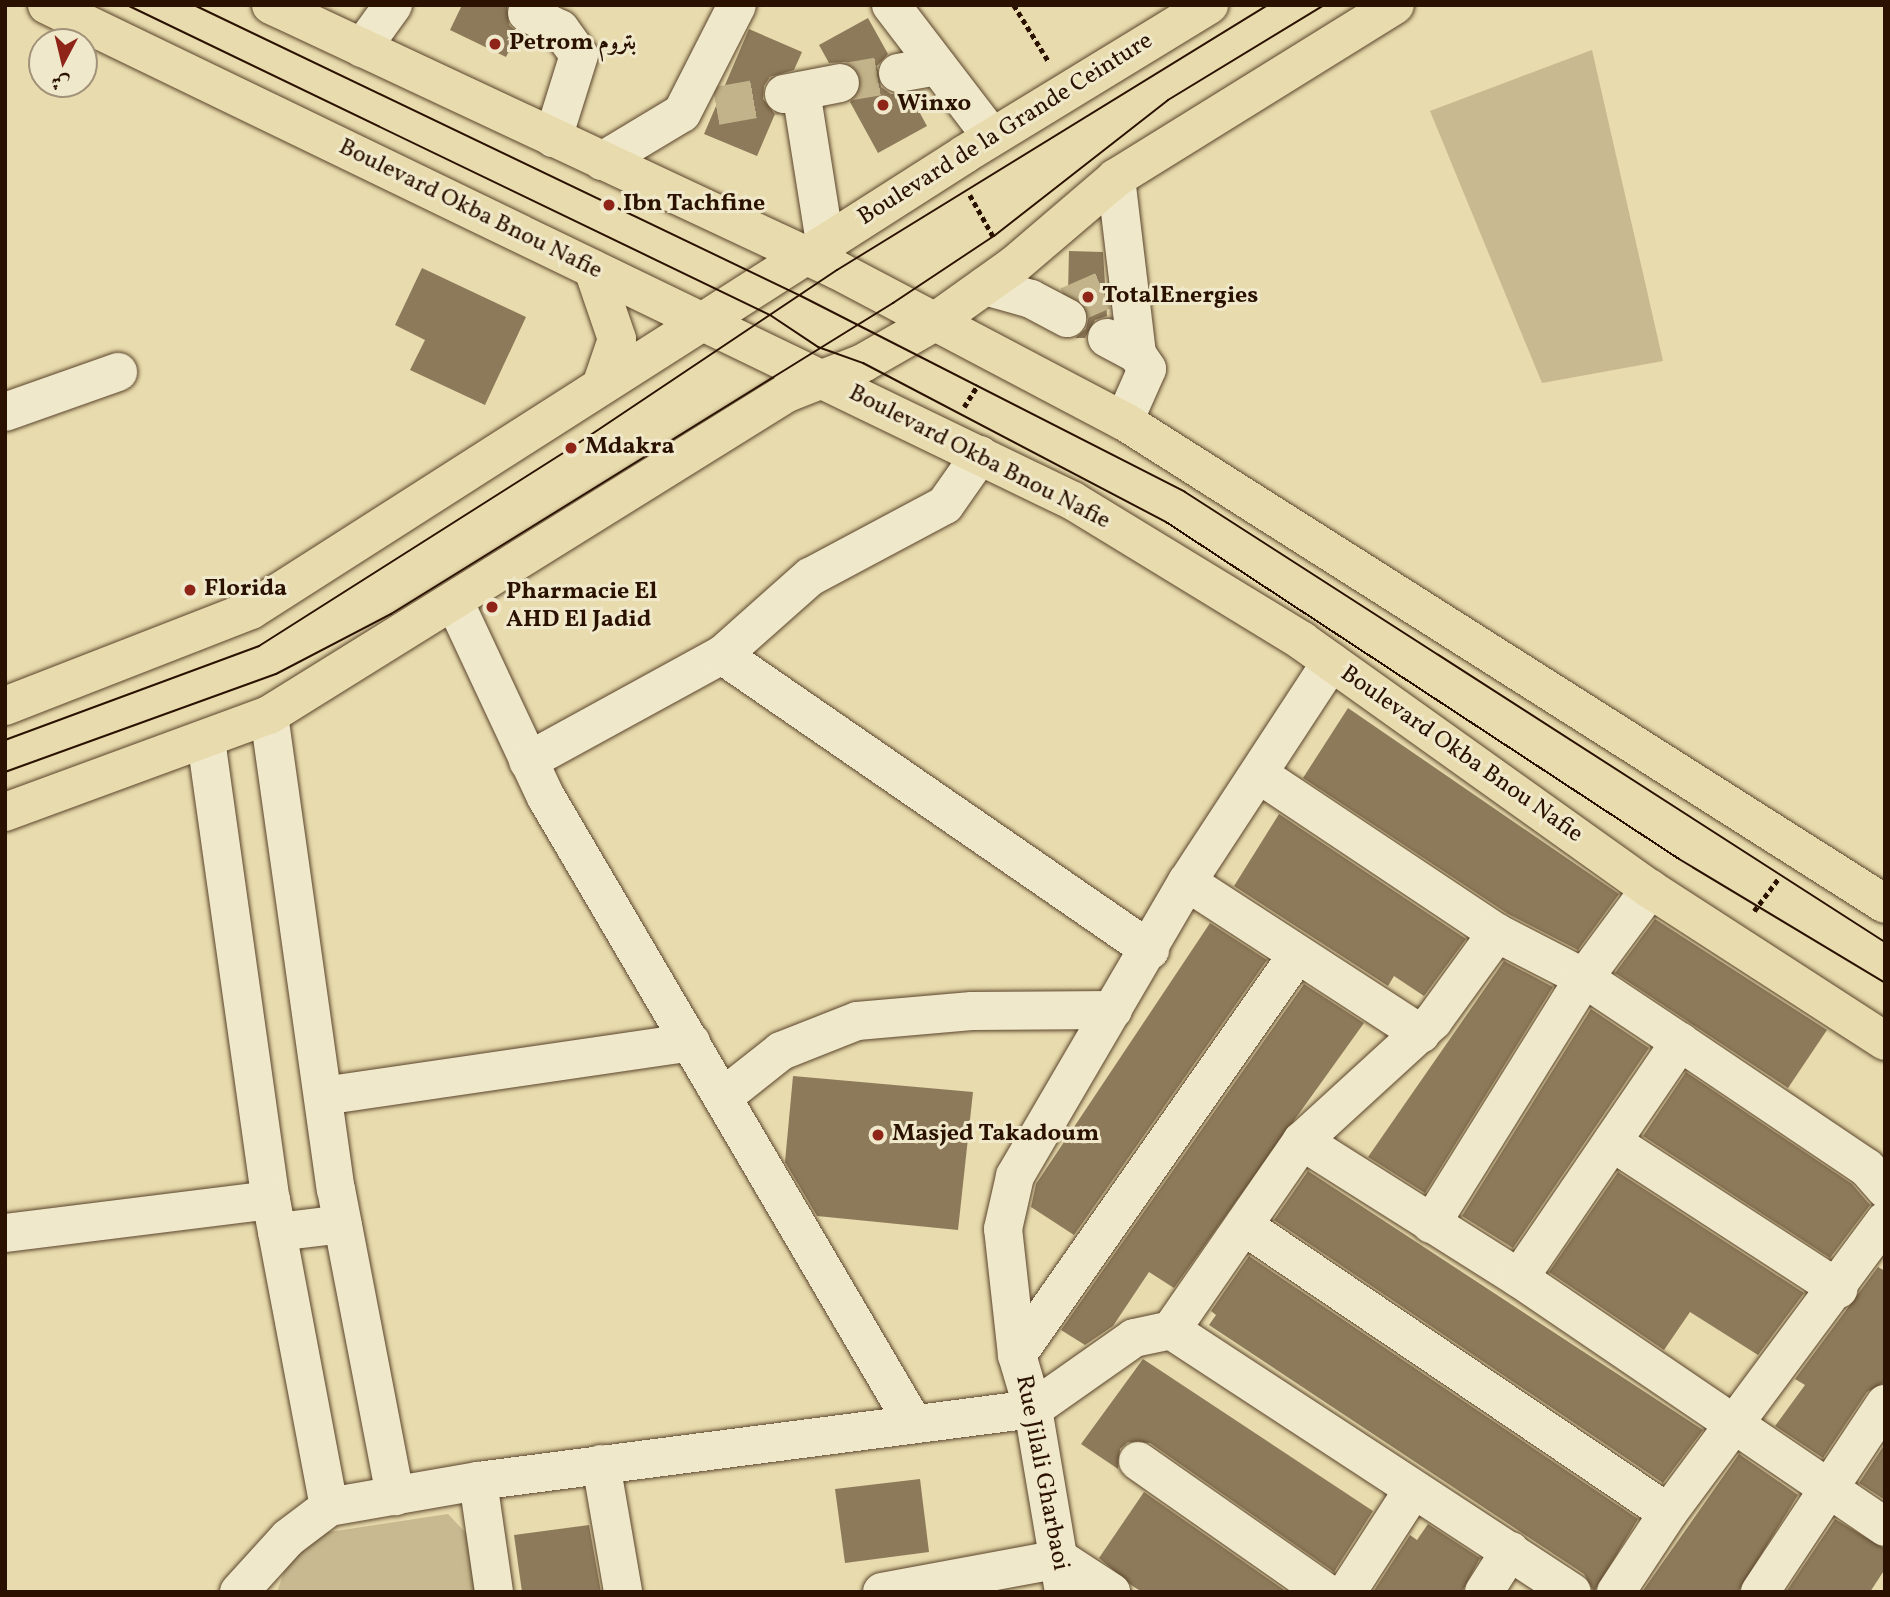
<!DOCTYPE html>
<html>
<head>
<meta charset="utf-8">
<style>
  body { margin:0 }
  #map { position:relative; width:1890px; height:1597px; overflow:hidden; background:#e8dbad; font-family:Vollkorn,Amiri,serif }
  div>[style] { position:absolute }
  .green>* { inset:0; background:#c8b990 }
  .building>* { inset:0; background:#8d7a5a }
  .minor-tunnel>* { height:38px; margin-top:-19px; transform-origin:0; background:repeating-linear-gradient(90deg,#c2b38a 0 38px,transparent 0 57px) }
  .path>* { height:4.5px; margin-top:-2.25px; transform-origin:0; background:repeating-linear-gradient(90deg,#2a1100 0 5px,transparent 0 8.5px) }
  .roads { filter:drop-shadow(0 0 2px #5a442b) drop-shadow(0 0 2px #5a442b) }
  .minor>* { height:38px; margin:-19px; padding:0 19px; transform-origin:19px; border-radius:19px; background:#f0e8ca }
  .major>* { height:38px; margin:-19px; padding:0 19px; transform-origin:19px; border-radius:19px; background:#e8dbad }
  .tram>* { height:2px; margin:-1px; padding:0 1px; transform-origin:1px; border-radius:1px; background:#2a1100 }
  .dots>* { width:19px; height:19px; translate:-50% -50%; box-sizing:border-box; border:4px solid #f0e8ca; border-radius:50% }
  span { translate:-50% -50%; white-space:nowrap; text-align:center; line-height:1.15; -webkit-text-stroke:6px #f0e8ca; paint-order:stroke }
  .poi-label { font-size:24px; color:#2a1100; font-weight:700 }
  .left { translate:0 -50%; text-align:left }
  .street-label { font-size:24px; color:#2a1100 }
  .frame { position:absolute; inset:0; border:7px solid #2a1100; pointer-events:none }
  .north { position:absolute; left:28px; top:28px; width:70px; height:70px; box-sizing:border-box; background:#f0e8ca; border:2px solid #a19279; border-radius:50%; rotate:187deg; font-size:19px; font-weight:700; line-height:28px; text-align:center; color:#2a1100 }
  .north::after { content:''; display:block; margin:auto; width:24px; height:32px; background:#8f2418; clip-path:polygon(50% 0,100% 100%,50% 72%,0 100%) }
</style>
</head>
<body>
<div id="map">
  <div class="green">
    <div style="clip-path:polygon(1592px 50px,1663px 361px,1542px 383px,1430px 111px)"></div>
    <div style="clip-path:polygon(448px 1514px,476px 1544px,482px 1592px,277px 1592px,296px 1537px)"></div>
  </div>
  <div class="building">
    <div style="clip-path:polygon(462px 5px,507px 5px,509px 25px,518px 33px,506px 57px,450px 30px)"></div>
    <div style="clip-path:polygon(868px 18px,888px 54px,877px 66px,881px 87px,891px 94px,909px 93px,927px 126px,878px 153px,850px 102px,861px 89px,857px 69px,846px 62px,829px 63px,819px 45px)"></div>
    <div style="clip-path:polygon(749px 29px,802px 52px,794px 70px,770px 77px,764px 86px,763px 99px,775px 114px,757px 156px,704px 134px)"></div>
    <div style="clip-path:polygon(1069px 251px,1103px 252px,1107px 316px,1095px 320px,1085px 338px,1075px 338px,1086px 329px,1089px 316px,1085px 306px,1068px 294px)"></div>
    <div style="clip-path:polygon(422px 268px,526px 317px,485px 405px,410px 370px,425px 340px,395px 325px)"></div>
    <div style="clip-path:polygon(1348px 708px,1619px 894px,1578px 950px,1508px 914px,1303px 778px)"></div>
    <div style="clip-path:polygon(1279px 814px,1466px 939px,1424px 996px,1394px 976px,1388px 986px,1234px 886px)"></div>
    <div style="clip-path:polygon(1655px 919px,1827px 1030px,1788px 1088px,1615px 973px)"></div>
    <div style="clip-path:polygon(1210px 923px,1267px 960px,1074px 1235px,1031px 1207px,1036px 1184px)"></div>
    <div style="clip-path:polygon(1504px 961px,1553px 987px,1425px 1193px,1368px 1157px)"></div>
    <div style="clip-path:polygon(1304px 984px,1364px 1023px,1174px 1288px,1149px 1272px,1113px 1326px,1085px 1345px,1061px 1330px)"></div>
    <div style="clip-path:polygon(1591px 1009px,1649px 1048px,1513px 1248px,1462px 1216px)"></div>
    <div style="clip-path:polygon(1686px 1072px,1852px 1184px,1870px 1205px,1830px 1258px,1643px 1136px)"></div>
    <div style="clip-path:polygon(793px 1076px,973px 1092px,958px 1230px,817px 1216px,785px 1162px)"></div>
    <div style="clip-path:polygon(1308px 1171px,1703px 1430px,1663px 1483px,1274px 1220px)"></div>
    <div style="clip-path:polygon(1618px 1172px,1804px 1293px,1758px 1355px,1690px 1312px,1664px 1350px,1549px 1272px)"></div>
    <div style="clip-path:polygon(1249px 1256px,1638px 1519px,1594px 1592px,1584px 1574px,1209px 1325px,1216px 1315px,1211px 1311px)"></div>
    <div style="clip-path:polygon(1878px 1267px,1885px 1271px,1885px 1382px,1867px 1392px,1823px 1458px,1775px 1426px,1805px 1385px,1795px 1379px)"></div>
    <div style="clip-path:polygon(1143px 1359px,1373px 1511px,1334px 1572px,1150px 1443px,1128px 1442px,1120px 1449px,1118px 1469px,1081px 1444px)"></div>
    <div style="clip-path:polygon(1885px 1444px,1885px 1500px,1859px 1483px)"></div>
    <div style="clip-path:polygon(1739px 1454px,1798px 1495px,1738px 1592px,1642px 1592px)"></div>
    <div style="clip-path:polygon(920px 1479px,929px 1552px,845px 1563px,835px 1489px)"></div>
    <div style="clip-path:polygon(1144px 1492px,1287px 1592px,1142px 1592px,1131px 1585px,1099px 1558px)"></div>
    <div style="clip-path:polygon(1835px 1519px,1885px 1549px,1885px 1569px,1870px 1592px,1786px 1592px)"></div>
    <div style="clip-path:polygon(1428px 1524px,1480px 1558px,1462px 1592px,1373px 1592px,1410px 1535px,1417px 1540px)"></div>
    <div style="clip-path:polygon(589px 1525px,601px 1592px,522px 1592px,514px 1535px)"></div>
  </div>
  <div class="minor-tunnel">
    <div style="left:840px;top:83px;width:59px;rotate:-9.8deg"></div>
    <div style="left:716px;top:106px;width:69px;rotate:-10deg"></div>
    <div style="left:1068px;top:306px;width:43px;rotate:-23.6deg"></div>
  </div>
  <div class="path">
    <div style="left:1014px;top:5px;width:67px;rotate:58.4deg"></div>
    <div style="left:970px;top:195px;width:47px;rotate:60.7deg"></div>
    <div style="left:964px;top:407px;width:26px;rotate:-58deg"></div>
    <div style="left:1754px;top:911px;width:40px;rotate:-53deg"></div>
  </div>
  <div class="roads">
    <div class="minor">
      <div style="left:891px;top:5px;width:166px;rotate:52.6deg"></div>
      <div style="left:527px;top:13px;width:37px;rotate:26deg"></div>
      <div style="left:560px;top:29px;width:32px;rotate:54deg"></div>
      <div style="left:579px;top:55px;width:87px;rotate:107.4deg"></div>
      <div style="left:362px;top:48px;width:53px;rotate:-54.2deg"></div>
      <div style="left:898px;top:73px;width:40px;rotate:-10deg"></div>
      <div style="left:801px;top:91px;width:153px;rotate:81deg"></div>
      <div style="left:784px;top:94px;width:57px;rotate:-11.1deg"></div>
      <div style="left:602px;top:161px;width:93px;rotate:-31deg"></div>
      <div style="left:682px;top:113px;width:121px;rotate:-63deg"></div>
      <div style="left:1116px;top:178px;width:177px;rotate:83.2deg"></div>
      <div style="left:985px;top:286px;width:48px;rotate:15.8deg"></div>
      <div style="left:1031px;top:299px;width:41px;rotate:27.8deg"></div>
      <div style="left:1107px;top:338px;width:34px;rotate:28deg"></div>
      <div style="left:1137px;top:354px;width:18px;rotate:56deg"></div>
      <div style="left:1147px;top:369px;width:57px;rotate:113.9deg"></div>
      <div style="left:5px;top:412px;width:120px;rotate:-19.5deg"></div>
      <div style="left:455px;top:603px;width:214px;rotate:64.9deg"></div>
      <div style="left:546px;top:797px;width:723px;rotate:59.61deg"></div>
      <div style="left:722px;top:655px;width:118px;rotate:-41.6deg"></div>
      <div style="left:810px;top:577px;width:153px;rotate:-28.1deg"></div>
      <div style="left:945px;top:505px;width:61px;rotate:-55deg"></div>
      <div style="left:269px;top:715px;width:479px;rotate:82deg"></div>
      <div style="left:336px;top:1189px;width:313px;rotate:79.1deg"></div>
      <div style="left:206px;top:740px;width:465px;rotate:82deg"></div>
      <div style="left:271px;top:1200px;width:312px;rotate:79.3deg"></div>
      <div style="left:528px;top:761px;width:221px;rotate:-28.7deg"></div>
      <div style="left:722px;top:655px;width:520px;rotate:34.58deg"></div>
      <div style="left:1260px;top:775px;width:285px;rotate:33.7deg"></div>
      <div style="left:1497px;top:933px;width:98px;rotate:27.3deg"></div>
      <div style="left:1584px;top:978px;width:115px;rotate:33.7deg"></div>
      <div style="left:1680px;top:1042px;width:225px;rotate:34deg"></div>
      <div style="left:1867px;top:1168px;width:28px;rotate:49deg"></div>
      <div style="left:1187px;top:882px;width:279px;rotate:33deg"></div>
      <div style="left:323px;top:1096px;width:372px;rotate:-8.3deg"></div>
      <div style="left:723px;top:1097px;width:74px;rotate:-38.4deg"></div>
      <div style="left:781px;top:1051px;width:82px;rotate:-21.5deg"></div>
      <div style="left:857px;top:1021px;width:115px;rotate:-5deg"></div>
      <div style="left:972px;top:1011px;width:141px;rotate:-0.4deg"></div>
      <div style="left:1302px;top:1141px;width:257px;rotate:32.3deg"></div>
      <div style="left:1519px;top:1278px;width:443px;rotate:34.2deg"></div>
      <div style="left:1612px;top:1142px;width:270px;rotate:33deg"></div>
      <div style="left:1431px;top:1224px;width:290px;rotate:-58.1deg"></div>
      <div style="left:1584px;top:978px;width:111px;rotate:-53.4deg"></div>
      <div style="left:1247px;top:1228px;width:508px;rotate:34.1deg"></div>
      <div style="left:277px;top:1232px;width:66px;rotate:-6.9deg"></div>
      <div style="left:5px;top:1233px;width:268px;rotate:-7.1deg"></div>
      <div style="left:1519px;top:1278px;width:286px;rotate:-55.7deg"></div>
      <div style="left:1171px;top:1330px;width:230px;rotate:-55.3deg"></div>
      <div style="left:1302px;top:1141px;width:178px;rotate:-42.5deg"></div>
      <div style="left:1433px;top:1021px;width:109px;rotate:-54deg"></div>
      <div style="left:1017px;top:1355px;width:488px;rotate:-55deg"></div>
      <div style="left:1138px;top:1461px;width:228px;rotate:35deg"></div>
      <div style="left:601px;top:1464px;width:130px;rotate:80.2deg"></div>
      <div style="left:478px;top:1481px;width:112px;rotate:81.8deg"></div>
      <div style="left:239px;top:1592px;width:73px;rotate:-47.8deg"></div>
      <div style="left:288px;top:1538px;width:51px;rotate:-37.1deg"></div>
      <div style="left:329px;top:1507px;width:151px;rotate:-9.9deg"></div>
      <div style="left:478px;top:1481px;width:560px;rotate:-7.39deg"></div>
      <div style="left:1033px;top:1409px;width:123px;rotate:-35.1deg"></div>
      <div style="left:1134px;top:1338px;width:38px;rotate:-12deg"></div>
      <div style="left:1171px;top:1330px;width:479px;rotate:33.2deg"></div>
      <div style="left:882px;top:1592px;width:181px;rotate:-10.5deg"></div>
      <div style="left:1060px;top:1559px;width:61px;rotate:32.9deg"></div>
      <div style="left:1064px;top:1592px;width:186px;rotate:-99.6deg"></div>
      <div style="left:1033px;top:1409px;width:56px;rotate:-106.5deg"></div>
      <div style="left:1017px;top:1355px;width:127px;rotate:-96.3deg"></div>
      <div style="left:1003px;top:1229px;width:54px;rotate:-77.2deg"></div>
      <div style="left:1015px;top:1176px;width:341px;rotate:-59.7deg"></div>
      <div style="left:1187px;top:882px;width:263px;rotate:-56.8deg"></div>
      <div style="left:1347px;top:1592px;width:121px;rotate:-57.1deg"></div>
      <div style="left:1484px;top:1592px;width:49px;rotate:-57.6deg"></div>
      <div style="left:1616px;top:1592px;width:95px;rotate:-56.6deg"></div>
      <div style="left:1668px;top:1513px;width:364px;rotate:-53.4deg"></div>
      <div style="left:1760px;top:1592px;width:226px;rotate:-56.4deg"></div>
    </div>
    <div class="major">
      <div style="left:47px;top:5px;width:1140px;rotate:25.8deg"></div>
      <div style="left:1073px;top:501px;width:268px;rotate:31.4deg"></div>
      <div style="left:1302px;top:641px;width:427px;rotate:35.5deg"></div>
      <div style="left:1650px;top:889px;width:280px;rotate:32.9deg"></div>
      <div style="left:271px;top:5px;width:625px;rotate:25.09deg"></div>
      <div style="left:837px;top:270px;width:324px;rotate:27.8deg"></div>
      <div style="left:1124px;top:421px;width:901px;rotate:32.4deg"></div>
      <div style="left:593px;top:269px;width:74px;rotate:71.1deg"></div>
      <div style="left:617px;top:339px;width:46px;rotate:108.8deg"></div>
      <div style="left:5px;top:706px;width:264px;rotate:-21.3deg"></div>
      <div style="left:251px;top:610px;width:847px;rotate:-32.56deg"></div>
      <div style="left:965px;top:154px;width:286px;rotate:-31.4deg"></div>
      <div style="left:5px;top:812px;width:281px;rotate:-20.2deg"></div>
      <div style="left:269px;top:715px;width:610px;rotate:-31.87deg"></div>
      <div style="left:787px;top:393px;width:82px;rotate:-21.5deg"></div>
      <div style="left:863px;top:363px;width:81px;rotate:-29.7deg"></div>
      <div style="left:933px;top:323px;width:98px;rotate:-35.5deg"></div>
      <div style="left:1013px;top:266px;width:135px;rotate:-40.5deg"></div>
      <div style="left:1116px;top:178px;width:328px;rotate:-31.8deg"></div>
    </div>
  </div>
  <div class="tram">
    <div style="left:127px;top:5px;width:714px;rotate:25.74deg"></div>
    <div style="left:770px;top:315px;width:58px;rotate:33.7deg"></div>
    <div style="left:818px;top:347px;width:48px;rotate:19.6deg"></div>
    <div style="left:863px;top:363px;width:342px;rotate:27.7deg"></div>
    <div style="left:1166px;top:522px;width:614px;rotate:33.3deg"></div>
    <div style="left:1679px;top:859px;width:240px;rotate:31deg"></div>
    <div style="left:194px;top:5px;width:671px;rotate:25.61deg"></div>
    <div style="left:799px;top:295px;width:433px;rotate:27deg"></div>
    <div style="left:1185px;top:492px;width:832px;rotate:32.74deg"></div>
    <div style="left:5px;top:740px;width:271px;rotate:-20.3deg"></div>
    <div style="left:259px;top:646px;width:370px;rotate:-32.4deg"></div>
    <div style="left:571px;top:448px;width:320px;rotate:-33.8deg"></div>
    <div style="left:837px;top:270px;width:506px;rotate:-31.59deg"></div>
    <div style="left:5px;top:772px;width:288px;rotate:-19.9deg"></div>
    <div style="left:276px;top:674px;width:130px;rotate:-27.6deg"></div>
    <div style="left:391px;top:614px;width:591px;rotate:-31.78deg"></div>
    <div style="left:893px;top:303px;width:121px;rotate:-33.6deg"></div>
    <div style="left:994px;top:236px;width:221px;rotate:-38deg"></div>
    <div style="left:1168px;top:100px;width:183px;rotate:-31.3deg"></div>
  </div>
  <div class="dots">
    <div style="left:495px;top:44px;background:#8f2418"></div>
    <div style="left:883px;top:105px;background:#8f2418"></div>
    <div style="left:609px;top:205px;background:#8f2418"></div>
    <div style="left:1088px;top:297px;background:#8f2418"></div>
    <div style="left:571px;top:448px;background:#8f2418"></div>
    <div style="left:190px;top:590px;background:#8f2418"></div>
    <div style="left:492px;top:607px;background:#8f2418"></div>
    <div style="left:878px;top:1135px;background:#8f2418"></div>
  </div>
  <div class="poi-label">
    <span class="left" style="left:509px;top:44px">Petrom بتروم</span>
    <span class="left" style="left:897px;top:105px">Winxo</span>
    <span class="left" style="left:623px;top:205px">Ibn Tachfine</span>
    <span class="left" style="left:1102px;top:297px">TotalEnergies</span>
    <span class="left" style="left:585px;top:448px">Mdakra</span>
    <span class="left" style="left:204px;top:590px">Florida</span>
    <span class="left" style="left:506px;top:607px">Pharmacie El<br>AHD El Jadid</span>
    <span class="left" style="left:892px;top:1135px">Masjed Takadoum</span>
  </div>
  <div class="street-label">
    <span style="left:1006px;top:130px;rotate:-32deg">Boulevard de la Grande Ceinture</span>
    <span style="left:470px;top:210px;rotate:26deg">Boulevard Okba Bnou Nafie</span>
    <span style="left:979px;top:458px;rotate:27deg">Boulevard Okba Bnou Nafie</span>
    <span style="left:1461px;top:755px;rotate:35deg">Boulevard Okba Bnou Nafie</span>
    <span style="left:1041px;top:1473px;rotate:79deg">Rue Jilali Gharbaoi</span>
  </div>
  <div class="frame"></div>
  <div class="north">ش</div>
</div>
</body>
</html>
